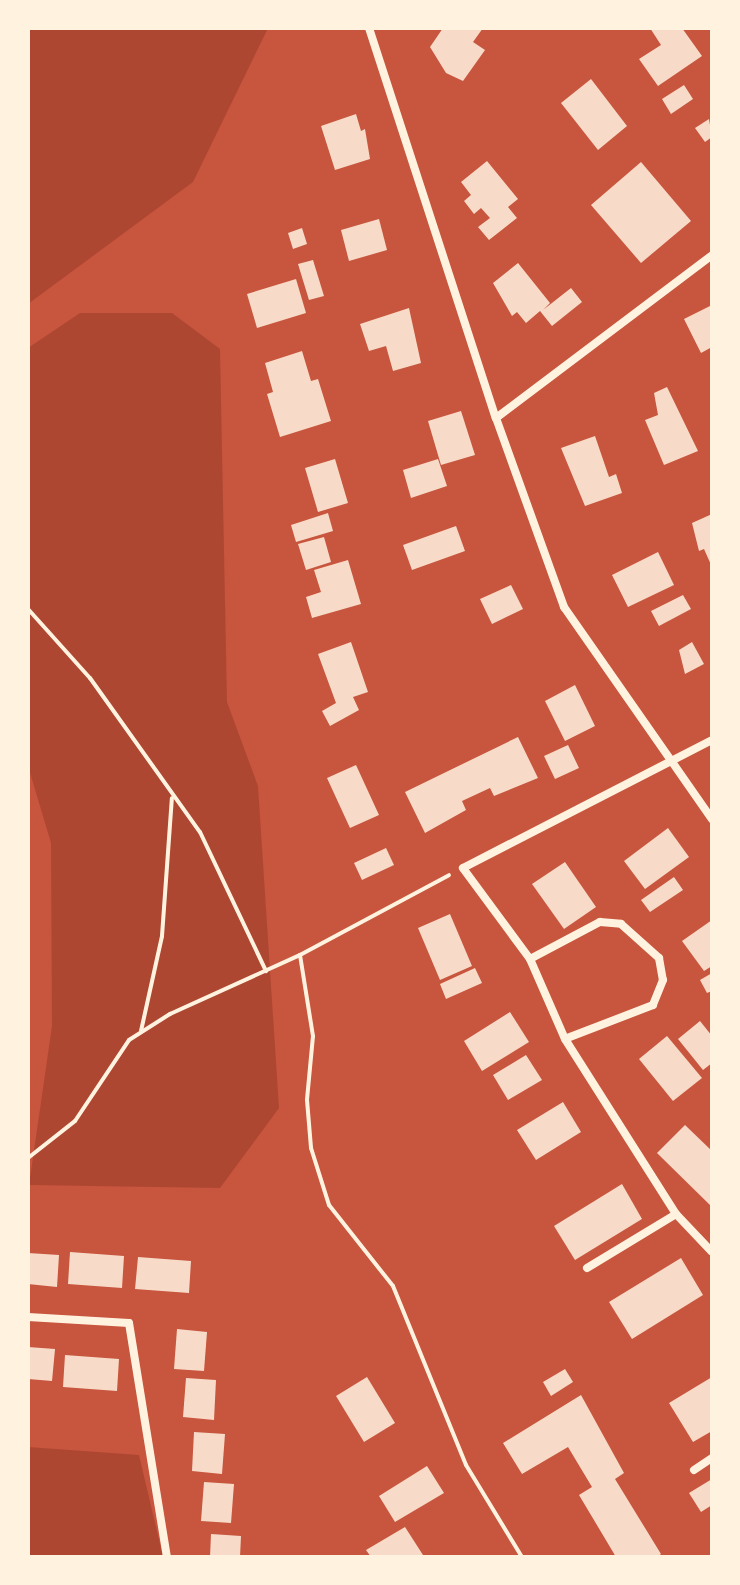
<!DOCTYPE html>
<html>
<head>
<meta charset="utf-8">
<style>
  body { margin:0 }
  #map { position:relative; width:740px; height:1585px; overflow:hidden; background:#c8553d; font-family:"PT Sans",sans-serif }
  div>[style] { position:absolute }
  .green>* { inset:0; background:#ae4732 }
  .building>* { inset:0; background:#f7dbc8 }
  .path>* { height:4px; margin:-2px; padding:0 2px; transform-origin:2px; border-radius:2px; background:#fff3e0 }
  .minor>* { height:8px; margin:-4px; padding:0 4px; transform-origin:4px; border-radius:4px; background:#fff3e0 }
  span { translate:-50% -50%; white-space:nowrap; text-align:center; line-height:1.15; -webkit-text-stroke:7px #fff3e0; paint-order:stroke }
  .frame { position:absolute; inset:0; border:30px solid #fff3e0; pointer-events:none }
</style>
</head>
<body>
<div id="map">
  <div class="green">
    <div style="clip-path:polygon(28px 28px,268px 28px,193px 182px,28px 304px)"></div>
    <div style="clip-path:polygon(80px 313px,172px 313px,220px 349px,227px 702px,258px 786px,279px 1108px,220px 1188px,29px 1185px,52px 1026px,51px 843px,28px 766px,28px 348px)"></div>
    <div style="clip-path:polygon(28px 1447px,139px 1455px,163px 1557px,28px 1557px)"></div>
  </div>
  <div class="building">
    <div style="clip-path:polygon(443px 28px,483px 28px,473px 42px,485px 50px,463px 81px,446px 73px,430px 47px)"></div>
    <div style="clip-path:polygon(650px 28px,682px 28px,702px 56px,658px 86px,639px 59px,661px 45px)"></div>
    <div style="clip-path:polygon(591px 79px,627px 126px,598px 150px,561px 103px)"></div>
    <div style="clip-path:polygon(684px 85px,693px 99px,671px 114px,662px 99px)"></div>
    <div style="clip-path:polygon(356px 114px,361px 131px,365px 129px,370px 159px,335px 170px,321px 126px)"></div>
    <div style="clip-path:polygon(709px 119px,712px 137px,705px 142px,695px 128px)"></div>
    <div style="clip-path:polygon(487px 161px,518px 199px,508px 207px,517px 218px,489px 240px,478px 227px,490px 218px,481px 208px,474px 214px,464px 201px,471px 195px,461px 182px)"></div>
    <div style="clip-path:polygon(641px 162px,691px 221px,641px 263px,591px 205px)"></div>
    <div style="clip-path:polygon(379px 219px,387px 250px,349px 261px,341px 230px)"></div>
    <div style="clip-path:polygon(302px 228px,307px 244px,293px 249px,288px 233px)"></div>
    <div style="clip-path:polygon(313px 260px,324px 296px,309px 300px,298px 264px)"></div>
    <div style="clip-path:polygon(518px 263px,550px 303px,543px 310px,571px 288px,582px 302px,552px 326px,540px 311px,526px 323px,517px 312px,512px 316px,493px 283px)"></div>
    <div style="clip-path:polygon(296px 279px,306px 313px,257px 328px,247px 294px)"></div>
    <div style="clip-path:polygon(712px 305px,712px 347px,701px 353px,684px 319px)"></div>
    <div style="clip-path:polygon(409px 308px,421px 363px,393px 371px,386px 346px,369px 351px,360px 324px)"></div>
    <div style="clip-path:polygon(302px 351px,311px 381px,318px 379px,331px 421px,280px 437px,267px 394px,273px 392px,265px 363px)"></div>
    <div style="clip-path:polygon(667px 387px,698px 451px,664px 465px,645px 420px,658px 415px,654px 393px)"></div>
    <div style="clip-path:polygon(461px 411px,475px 455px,441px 465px,428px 421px)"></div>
    <div style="clip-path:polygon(595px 436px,609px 477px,616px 474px,622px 493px,585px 506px,561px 448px)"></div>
    <div style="clip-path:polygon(335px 459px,348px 503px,318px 512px,305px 468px)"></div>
    <div style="clip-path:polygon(438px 459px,447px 486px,411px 498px,403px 470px)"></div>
    <div style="clip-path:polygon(328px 513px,333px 531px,296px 542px,291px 525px)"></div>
    <div style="clip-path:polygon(712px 514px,712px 567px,704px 549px,699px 551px,692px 523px)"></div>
    <div style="clip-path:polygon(456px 526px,465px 551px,412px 570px,403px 545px)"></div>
    <div style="clip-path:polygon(324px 537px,331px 562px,306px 570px,298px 544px)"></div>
    <div style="clip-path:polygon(658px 552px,674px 585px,628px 607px,612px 575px)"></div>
    <div style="clip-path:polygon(348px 560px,361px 604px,312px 618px,306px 597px,321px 592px,314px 570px)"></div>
    <div style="clip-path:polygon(511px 585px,523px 609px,492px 624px,480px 599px)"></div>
    <div style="clip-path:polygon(683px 595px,691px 609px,659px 626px,651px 611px)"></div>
    <div style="clip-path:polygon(351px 642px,368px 692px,353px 697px,359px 710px,330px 726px,322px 711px,336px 703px,318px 654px)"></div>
    <div style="clip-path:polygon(692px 642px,704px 664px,685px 674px,679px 650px)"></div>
    <div style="clip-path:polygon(575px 685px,595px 726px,565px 741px,545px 701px)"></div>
    <div style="clip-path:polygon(518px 737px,538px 778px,494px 796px,490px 788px,462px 801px,466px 810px,425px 833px,405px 792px)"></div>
    <div style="clip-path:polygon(568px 745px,579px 768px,555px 779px,544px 756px)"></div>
    <div style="clip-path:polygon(356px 765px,379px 815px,350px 828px,327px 778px)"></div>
    <div style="clip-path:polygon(668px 828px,689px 857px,645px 889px,624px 861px)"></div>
    <div style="clip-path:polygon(386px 848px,394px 865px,362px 880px,354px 863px)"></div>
    <div style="clip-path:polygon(565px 862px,596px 907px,564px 929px,532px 884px)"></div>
    <div style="clip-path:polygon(674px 877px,683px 890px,650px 912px,641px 900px)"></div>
    <div style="clip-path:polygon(450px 914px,472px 966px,440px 980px,418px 928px)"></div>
    <div style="clip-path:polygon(712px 920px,712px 966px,704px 971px,682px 941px)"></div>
    <div style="clip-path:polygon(475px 968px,482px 983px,446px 999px,440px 984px)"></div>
    <div style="clip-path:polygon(712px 973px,712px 991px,707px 993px,700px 980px)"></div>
    <div style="clip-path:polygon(510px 1012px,529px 1042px,482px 1071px,464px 1041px)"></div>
    <div style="clip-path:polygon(700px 1021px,712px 1036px,712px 1063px,703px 1070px,678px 1039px)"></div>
    <div style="clip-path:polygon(667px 1036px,702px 1078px,673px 1101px,639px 1059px)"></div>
    <div style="clip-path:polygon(526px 1055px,542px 1080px,508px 1100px,493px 1075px)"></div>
    <div style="clip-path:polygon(563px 1102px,581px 1132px,536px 1160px,517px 1130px)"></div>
    <div style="clip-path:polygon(685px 1125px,712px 1151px,712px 1207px,657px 1153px)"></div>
    <div style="clip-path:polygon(622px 1184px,642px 1219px,575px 1260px,554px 1226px)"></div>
    <div style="clip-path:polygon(70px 1252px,124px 1256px,122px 1288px,68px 1284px)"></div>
    <div style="clip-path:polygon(28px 1253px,59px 1255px,57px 1287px,28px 1284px)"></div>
    <div style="clip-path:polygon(138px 1257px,191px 1261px,189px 1293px,135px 1289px)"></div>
    <div style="clip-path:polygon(681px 1258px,703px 1295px,632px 1339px,609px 1302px)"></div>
    <div style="clip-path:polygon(177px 1329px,207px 1332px,204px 1371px,174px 1369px)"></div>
    <div style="clip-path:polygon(28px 1347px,55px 1349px,52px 1381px,28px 1379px)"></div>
    <div style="clip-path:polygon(65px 1355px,119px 1359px,117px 1391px,63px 1387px)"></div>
    <div style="clip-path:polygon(565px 1369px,573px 1382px,551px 1396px,543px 1382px)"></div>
    <div style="clip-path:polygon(367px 1377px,395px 1423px,364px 1442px,336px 1396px)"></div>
    <div style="clip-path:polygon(712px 1377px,712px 1431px,693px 1442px,669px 1403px)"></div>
    <div style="clip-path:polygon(186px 1378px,216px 1380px,214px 1420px,183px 1417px)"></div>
    <div style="clip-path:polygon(581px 1395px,624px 1473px,615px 1479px,661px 1554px,657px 1557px,616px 1557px,579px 1495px,592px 1487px,568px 1447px,522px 1474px,503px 1443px)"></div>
    <div style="clip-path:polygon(194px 1432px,225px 1434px,222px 1474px,192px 1471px)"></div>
    <div style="clip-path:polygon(427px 1466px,444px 1493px,395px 1522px,379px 1496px)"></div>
    <div style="clip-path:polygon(712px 1479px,712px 1505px,701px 1512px,689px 1493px)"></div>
    <div style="clip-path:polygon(204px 1482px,234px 1484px,231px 1523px,201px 1521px)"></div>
    <div style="clip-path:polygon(405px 1527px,423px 1555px,371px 1557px,366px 1550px)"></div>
    <div style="clip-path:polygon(211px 1534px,241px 1536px,240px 1557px,210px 1557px)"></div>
  </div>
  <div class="path">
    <div style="left:28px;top:609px;width:93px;rotate:48.1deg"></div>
    <div style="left:90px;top:678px;width:189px;rotate:54.5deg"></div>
    <div style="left:200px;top:832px;width:154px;rotate:64.6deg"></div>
    <div style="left:300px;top:955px;width:169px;rotate:-28.2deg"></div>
    <div style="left:141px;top:1031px;width:97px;rotate:-77.5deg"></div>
    <div style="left:162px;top:936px;width:138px;rotate:-85.9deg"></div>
    <div style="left:28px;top:1158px;width:60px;rotate:-38.2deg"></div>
    <div style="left:75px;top:1121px;width:97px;rotate:-56.3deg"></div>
    <div style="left:129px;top:1040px;width:49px;rotate:-32.4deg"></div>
    <div style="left:170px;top:1014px;width:143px;rotate:-24.4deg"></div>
    <div style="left:300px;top:955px;width:82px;rotate:80.9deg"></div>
    <div style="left:313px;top:1036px;width:64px;rotate:95.4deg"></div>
    <div style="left:307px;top:1100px;width:48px;rotate:85.2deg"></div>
    <div style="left:311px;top:1148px;width:60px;rotate:72.5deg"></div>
    <div style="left:329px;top:1205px;width:103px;rotate:51.7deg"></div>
    <div style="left:393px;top:1286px;width:193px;rotate:67.8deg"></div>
    <div style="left:466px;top:1465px;width:108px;rotate:58.7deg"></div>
  </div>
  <div class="minor">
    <div style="left:369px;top:28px;width:410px;rotate:72deg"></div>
    <div style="left:496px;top:418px;width:201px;rotate:70.2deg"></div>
    <div style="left:564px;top:607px;width:259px;rotate:55.1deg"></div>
    <div style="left:496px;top:418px;width:271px;rotate:-37deg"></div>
    <div style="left:530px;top:959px;width:79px;rotate:-27.9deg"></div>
    <div style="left:600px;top:922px;width:21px;rotate:5deg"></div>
    <div style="left:621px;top:924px;width:51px;rotate:41.8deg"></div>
    <div style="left:659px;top:958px;width:22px;rotate:80deg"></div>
    <div style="left:663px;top:980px;width:27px;rotate:112deg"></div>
    <div style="left:653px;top:1005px;width:94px;rotate:158.9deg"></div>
    <div style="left:565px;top:1039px;width:87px;rotate:-113.6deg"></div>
    <div style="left:530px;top:959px;width:113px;rotate:-126.4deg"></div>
    <div style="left:463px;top:868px;width:280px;rotate:-27.2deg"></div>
    <div style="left:565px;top:1039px;width:207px;rotate:57.6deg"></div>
    <div style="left:676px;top:1214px;width:52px;rotate:46.5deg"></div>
    <div style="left:587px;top:1268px;width:104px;rotate:-31.2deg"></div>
    <div style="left:28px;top:1317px;width:101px;rotate:3.4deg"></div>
    <div style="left:129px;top:1323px;width:237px;rotate:80.8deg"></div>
    <div style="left:694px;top:1470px;width:22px;rotate:-34deg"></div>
  </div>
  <div class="frame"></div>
</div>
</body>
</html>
